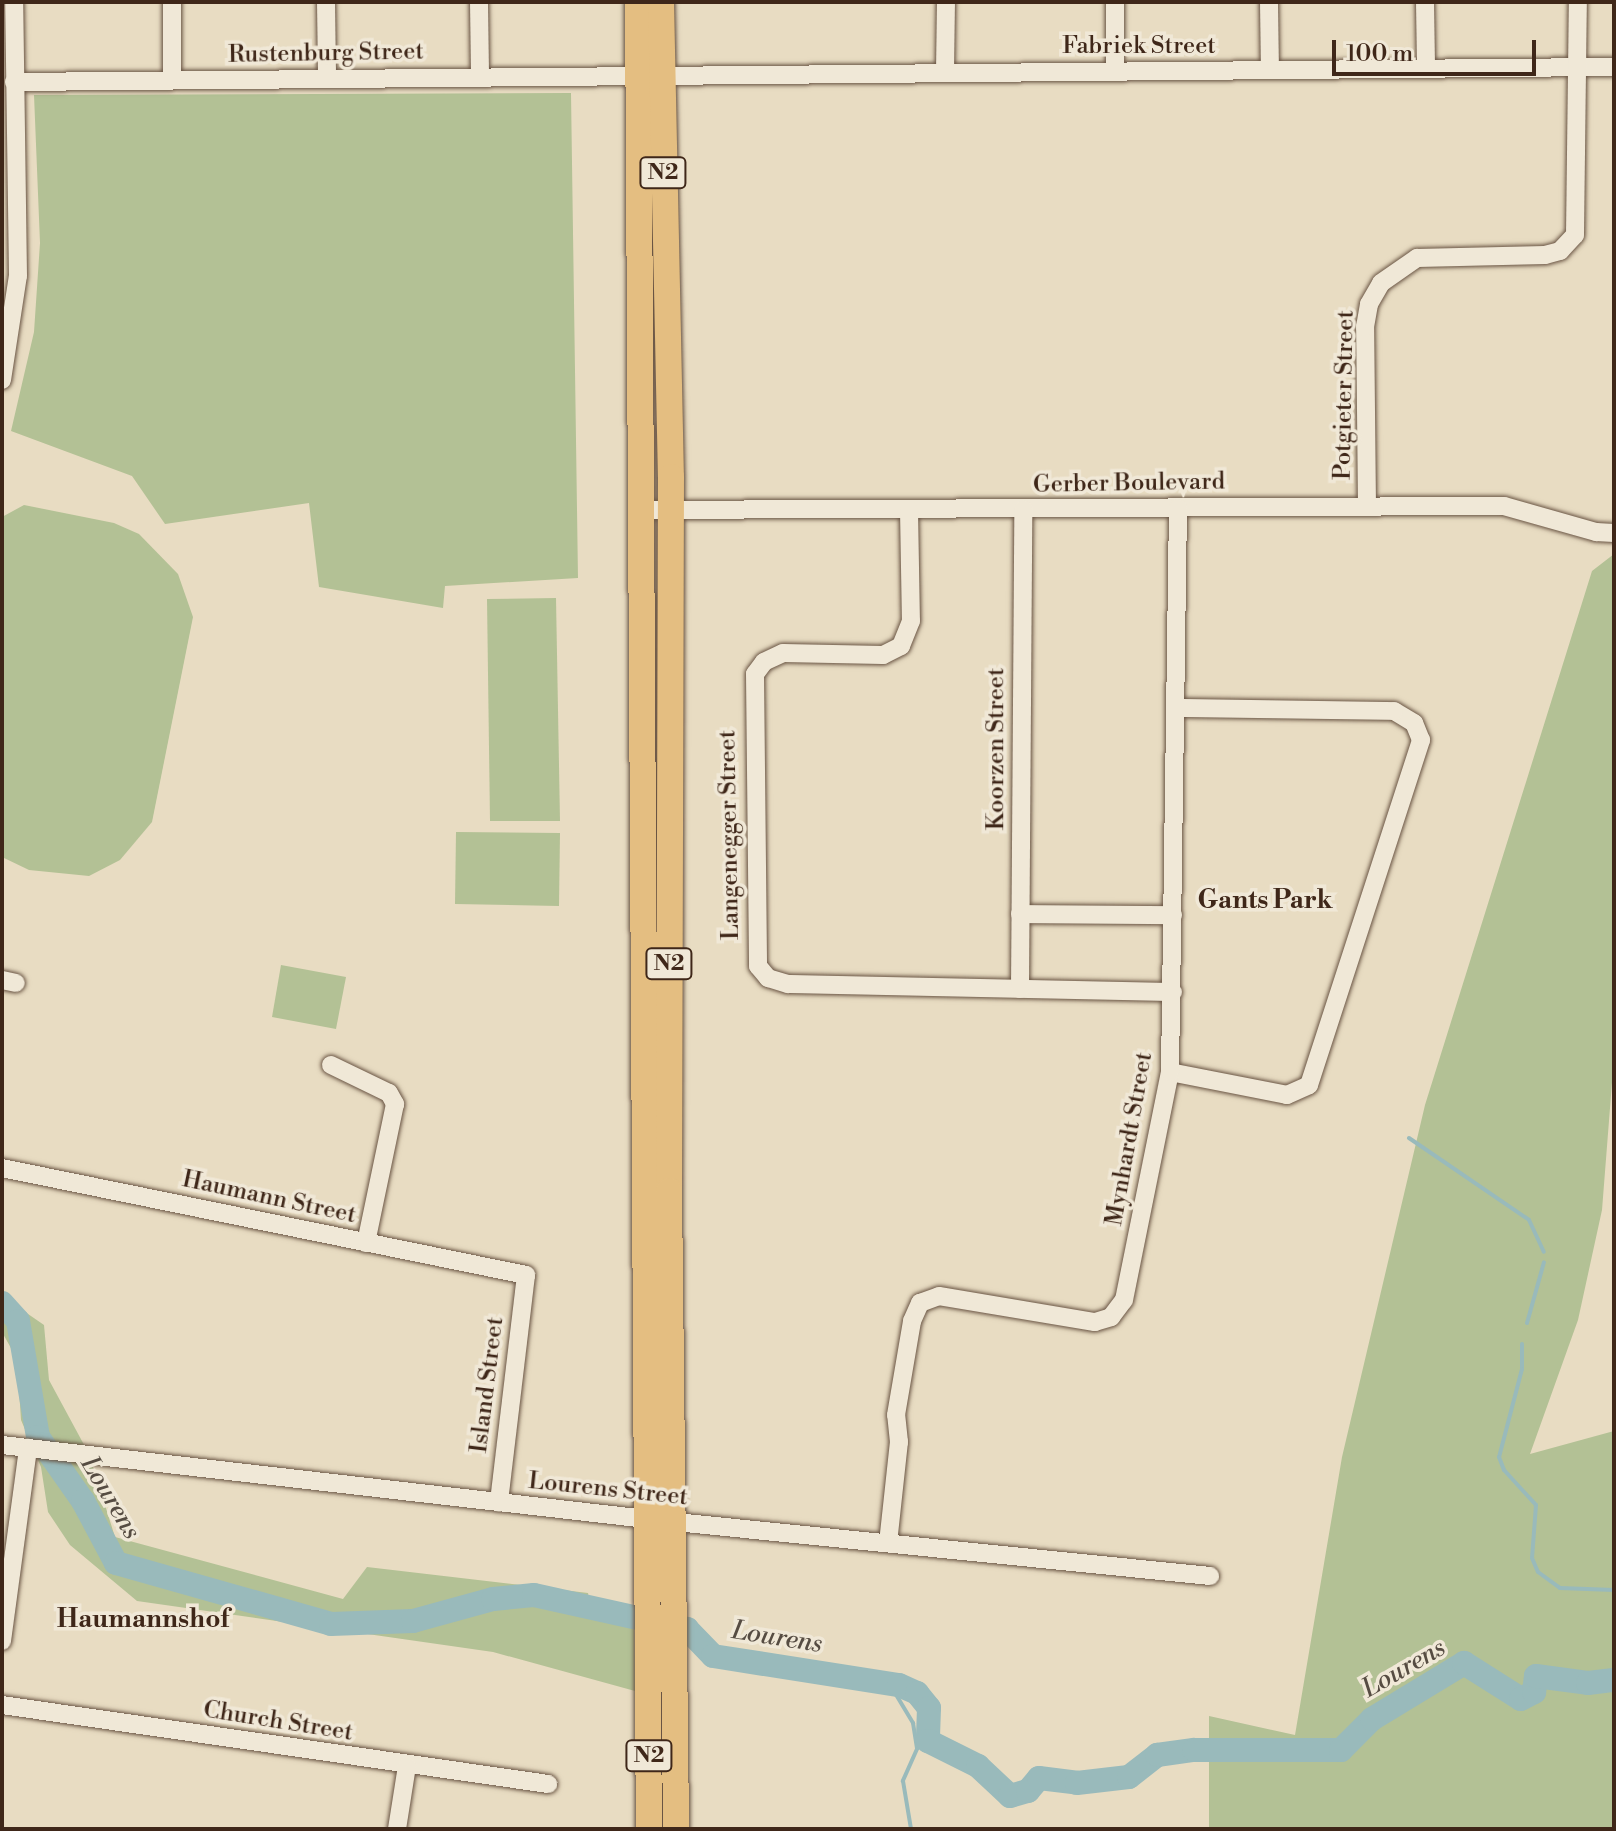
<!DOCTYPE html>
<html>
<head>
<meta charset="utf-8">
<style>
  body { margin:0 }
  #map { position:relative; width:1616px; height:1831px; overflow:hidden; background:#e8dcc2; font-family:"Libre Bodoni",serif }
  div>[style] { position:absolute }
  .green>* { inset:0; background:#b3c195 }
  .stream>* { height:4px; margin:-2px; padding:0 2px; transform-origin:2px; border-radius:2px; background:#99babb }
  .river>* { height:24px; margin:-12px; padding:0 12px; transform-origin:12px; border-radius:12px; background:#99babb }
  .roads { filter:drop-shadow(0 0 2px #695443) drop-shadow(0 0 2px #695443) }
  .minor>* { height:18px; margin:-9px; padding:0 9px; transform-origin:9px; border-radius:9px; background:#f0e8d7 }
  .highway>* { height:26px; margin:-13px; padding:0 13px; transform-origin:13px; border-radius:13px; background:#e4be81 }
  span { translate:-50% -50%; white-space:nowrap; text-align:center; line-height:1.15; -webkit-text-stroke:7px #f0e8d7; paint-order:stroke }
  .shield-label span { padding:2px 6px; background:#f0e8d7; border:2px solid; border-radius:6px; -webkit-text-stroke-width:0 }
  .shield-label { font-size:22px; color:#3f2719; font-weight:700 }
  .street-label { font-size:24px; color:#3f2719 }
  .neighbourhood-label { font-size:26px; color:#3f2719; font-weight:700 }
  .water-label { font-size:26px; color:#564c42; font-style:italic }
  .frame { position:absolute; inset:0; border:4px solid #3f2719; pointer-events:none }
  .scale { position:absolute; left:1332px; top:40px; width:204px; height:36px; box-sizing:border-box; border:4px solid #3f2719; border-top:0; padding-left:10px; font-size:24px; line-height:28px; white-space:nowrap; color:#3f2719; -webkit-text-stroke:6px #f0e8d7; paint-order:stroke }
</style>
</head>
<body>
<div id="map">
  <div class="green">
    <div style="clip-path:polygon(571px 93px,578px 578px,445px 586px,443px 608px,319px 587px,309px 503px,165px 524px,132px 476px,11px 431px,34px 332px,40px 243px,34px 95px)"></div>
    <div style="clip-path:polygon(24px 505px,114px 523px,139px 534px,178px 574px,193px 617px,152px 822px,120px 860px,89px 876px,29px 870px,2px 857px,2px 517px)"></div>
    <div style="clip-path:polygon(1614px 554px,1614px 1057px,1602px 1210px,1578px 1320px,1530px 1454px,1614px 1431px,1614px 1829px,1209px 1829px,1209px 1716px,1295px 1735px,1342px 1457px,1425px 1105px,1592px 571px)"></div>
    <div style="clip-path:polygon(556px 598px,560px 821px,490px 821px,487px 599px)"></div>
    <div style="clip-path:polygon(456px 832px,560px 833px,559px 906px,455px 904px)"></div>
    <div style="clip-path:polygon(281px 965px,346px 977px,336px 1029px,272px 1017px)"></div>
    <div style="clip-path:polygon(2px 1296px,44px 1325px,49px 1380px,89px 1454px,115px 1537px,343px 1599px,367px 1567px,588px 1593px,589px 1599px,634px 1606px,635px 1691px,493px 1652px,137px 1601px,70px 1545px,48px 1512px,41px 1467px,21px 1420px,17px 1359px,2px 1332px)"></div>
  </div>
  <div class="stream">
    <div style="left:1409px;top:1138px;width:145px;rotate:34.3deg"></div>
    <div style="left:1529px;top:1220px;width:35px;rotate:65deg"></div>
    <div style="left:1527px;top:1323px;width:63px;rotate:-74.4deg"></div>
    <div style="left:1522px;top:1344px;width:25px;rotate:90deg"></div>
    <div style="left:1522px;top:1369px;width:91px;rotate:104.6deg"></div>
    <div style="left:1499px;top:1457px;width:14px;rotate:69deg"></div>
    <div style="left:1504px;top:1470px;width:47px;rotate:47.6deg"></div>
    <div style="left:1536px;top:1505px;width:53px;rotate:94.3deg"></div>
    <div style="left:1532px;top:1558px;width:15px;rotate:67deg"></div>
    <div style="left:1538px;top:1572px;width:27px;rotate:36deg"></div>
    <div style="left:1560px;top:1588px;width:54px;rotate:2.1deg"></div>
    <div style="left:889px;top:1683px;width:47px;rotate:59deg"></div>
    <div style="left:913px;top:1723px;width:26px;rotate:81deg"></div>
    <div style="left:917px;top:1749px;width:35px;rotate:114deg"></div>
    <div style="left:903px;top:1781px;width:49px;rotate:80.5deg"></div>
  </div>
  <div class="river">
    <div style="left:2px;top:1303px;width:24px;rotate:48deg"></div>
    <div style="left:18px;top:1321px;width:118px;rotate:80.2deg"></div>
    <div style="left:38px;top:1437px;width:78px;rotate:54.9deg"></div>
    <div style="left:83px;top:1501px;width:70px;rotate:62deg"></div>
    <div style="left:116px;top:1563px;width:223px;rotate:15.8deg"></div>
    <div style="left:331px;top:1624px;width:82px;rotate:-2.1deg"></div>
    <div style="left:413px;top:1621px;width:83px;rotate:-15.4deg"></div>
    <div style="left:493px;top:1599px;width:41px;rotate:-5.6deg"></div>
    <div style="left:534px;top:1595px;width:157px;rotate:12.5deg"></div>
    <div style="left:687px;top:1629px;width:37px;rotate:46deg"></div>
    <div style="left:713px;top:1656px;width:188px;rotate:8.9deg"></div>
    <div style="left:899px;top:1685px;width:20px;rotate:24deg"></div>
    <div style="left:917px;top:1693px;width:19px;rotate:51deg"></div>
    <div style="left:929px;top:1708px;width:33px;rotate:92deg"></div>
    <div style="left:928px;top:1741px;width:56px;rotate:26.6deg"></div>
    <div style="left:978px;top:1766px;width:44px;rotate:43.2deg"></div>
    <div style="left:1010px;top:1796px;width:19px;rotate:-16deg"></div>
    <div style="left:1028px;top:1791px;width:17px;rotate:-50deg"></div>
    <div style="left:1039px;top:1778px;width:38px;rotate:7deg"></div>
    <div style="left:1077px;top:1783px;width:52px;rotate:-6.6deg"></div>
    <div style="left:1129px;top:1777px;width:36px;rotate:-38deg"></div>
    <div style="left:1157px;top:1755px;width:37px;rotate:-8deg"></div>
    <div style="left:1194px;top:1750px;width:147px"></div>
    <div style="left:1341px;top:1750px;width:44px;rotate:-45deg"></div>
    <div style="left:1372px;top:1719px;width:108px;rotate:-31.3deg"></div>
    <div style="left:1464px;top:1663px;width:67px;rotate:32.3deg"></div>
    <div style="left:1521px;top:1699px;width:15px;rotate:-28deg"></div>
    <div style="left:1534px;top:1692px;width:16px;rotate:-83deg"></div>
    <div style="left:1536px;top:1676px;width:52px;rotate:7.7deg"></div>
    <div style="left:1588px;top:1683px;width:26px;rotate:-7deg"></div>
  </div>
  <div class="roads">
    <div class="minor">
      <div style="left:172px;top:2px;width:78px;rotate:90deg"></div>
      <div style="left:326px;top:2px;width:76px;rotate:89.2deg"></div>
      <div style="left:479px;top:2px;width:75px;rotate:89.2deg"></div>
      <div style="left:1115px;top:2px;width:69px;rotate:90deg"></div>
      <div style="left:1269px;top:2px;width:68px;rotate:89.2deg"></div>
      <div style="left:1425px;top:2px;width:66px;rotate:89.1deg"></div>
      <div style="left:945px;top:72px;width:70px;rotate:-89.2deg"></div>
      <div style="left:14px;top:82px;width:1600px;rotate:-0.54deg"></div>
      <div style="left:2px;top:380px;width:105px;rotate:-81.3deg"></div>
      <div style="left:18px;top:276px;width:274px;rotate:-90.8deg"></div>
      <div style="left:1367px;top:506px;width:179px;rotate:-90.6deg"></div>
      <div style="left:1365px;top:327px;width:23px;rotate:-80deg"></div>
      <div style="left:1369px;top:304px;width:24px;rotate:-60deg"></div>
      <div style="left:1381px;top:283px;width:44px;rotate:-34.8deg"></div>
      <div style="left:1417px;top:258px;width:128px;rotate:-1.3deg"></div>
      <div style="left:1545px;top:255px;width:16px;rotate:-15deg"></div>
      <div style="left:1560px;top:251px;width:22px;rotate:-47deg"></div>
      <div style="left:1575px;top:235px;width:233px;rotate:-89.3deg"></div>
      <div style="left:640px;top:510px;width:864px;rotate:-0.27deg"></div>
      <div style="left:1504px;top:506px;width:96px;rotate:15.8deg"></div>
      <div style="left:1596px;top:532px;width:18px;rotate:3deg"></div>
      <div style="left:909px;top:510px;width:111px;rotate:89deg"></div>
      <div style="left:911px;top:621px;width:27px;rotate:112deg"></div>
      <div style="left:901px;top:646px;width:20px;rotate:153deg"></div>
      <div style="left:883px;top:655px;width:100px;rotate:-178.9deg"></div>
      <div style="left:783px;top:653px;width:21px;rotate:155deg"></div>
      <div style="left:764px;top:662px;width:15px;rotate:127deg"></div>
      <div style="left:755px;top:674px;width:292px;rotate:89.4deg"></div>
      <div style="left:758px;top:966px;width:16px;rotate:50deg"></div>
      <div style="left:768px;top:978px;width:21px;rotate:17deg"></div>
      <div style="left:788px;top:984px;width:385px;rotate:1.2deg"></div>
      <div style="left:1020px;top:914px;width:153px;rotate:0.4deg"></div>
      <div style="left:2px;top:980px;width:14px;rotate:12deg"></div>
      <div style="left:1020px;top:989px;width:480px;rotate:-89.6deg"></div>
      <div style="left:331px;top:1065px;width:64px;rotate:25.8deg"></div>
      <div style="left:389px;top:1093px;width:13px;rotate:61deg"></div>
      <div style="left:395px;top:1104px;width:142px;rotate:101.8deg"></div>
      <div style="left:1170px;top:1072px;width:119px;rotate:11.1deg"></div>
      <div style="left:1287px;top:1095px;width:24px;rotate:-24deg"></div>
      <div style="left:1309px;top:1085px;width:363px;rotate:-72deg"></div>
      <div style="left:1421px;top:740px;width:18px;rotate:-112deg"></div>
      <div style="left:1414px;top:723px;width:23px;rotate:-149deg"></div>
      <div style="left:1394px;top:711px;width:218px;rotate:-179.2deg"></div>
      <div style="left:2px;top:1168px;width:535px;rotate:11.54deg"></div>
      <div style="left:526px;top:1275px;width:229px;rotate:96.8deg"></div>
      <div style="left:2px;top:1445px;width:648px;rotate:6.55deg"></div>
      <div style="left:646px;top:1519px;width:567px;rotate:5.77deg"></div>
      <div style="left:888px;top:1543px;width:102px;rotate:-83.8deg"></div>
      <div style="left:899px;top:1442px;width:27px;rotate:-96deg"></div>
      <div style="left:896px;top:1415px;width:95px;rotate:-80.3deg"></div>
      <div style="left:912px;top:1321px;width:20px;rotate:-66deg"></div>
      <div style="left:920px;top:1303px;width:20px;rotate:-20deg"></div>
      <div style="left:939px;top:1296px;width:158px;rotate:9.5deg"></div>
      <div style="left:1095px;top:1322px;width:17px;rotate:-17deg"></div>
      <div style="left:1111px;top:1317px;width:21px;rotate:-53deg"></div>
      <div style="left:1124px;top:1300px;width:233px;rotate:-78.6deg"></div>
      <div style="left:1170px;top:1072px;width:564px;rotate:-89.19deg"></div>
      <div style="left:2px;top:1641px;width:195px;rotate:-82.3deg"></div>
      <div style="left:2px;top:1705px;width:552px;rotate:8.23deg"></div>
      <div style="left:397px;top:1829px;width:64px;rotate:-81deg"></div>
    </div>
    <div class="highway">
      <div style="left:638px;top:2px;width:1827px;rotate:89.66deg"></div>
      <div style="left:661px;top:2px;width:475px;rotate:88.8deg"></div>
      <div style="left:671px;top:477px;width:714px;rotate:90.16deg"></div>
      <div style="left:669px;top:1191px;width:638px;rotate:89.37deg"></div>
    </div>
  </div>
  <div class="shield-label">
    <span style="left:663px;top:173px">N2</span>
    <span style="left:669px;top:964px">N2</span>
    <span style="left:649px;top:1756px">N2</span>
  </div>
  <div class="street-label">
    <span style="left:1139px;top:47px">Fabriek Street</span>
    <span style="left:326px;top:54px;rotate:-1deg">Rustenburg Street</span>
    <span style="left:1345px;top:395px;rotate:-89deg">Potgieter Street</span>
    <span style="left:1129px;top:484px;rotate:-1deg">Gerber Boulevard</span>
    <span style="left:997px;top:749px;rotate:-90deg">Koorzen Street</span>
    <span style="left:730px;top:835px;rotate:-91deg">Langenegger Street</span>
    <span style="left:1130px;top:1139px;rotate:-80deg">Mynhardt Street</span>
    <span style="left:269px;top:1198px;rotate:12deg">Haumann Street</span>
    <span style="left:488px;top:1385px;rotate:-83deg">Island Street</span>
    <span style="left:608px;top:1490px;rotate:6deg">Lourens Street</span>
    <span style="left:278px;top:1722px;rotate:9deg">Church Street</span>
  </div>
  <div class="neighbourhood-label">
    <span style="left:1265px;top:901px">Gants Park</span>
    <span style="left:143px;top:1620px">Haumannshof</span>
  </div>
  <div class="water-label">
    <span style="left:110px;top:1498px;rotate:59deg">Lourens</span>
    <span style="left:777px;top:1638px;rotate:9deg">Lourens</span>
    <span style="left:1404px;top:1669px;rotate:-30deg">Lourens</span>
  </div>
  <div class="frame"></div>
  <div class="scale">100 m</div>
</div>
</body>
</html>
